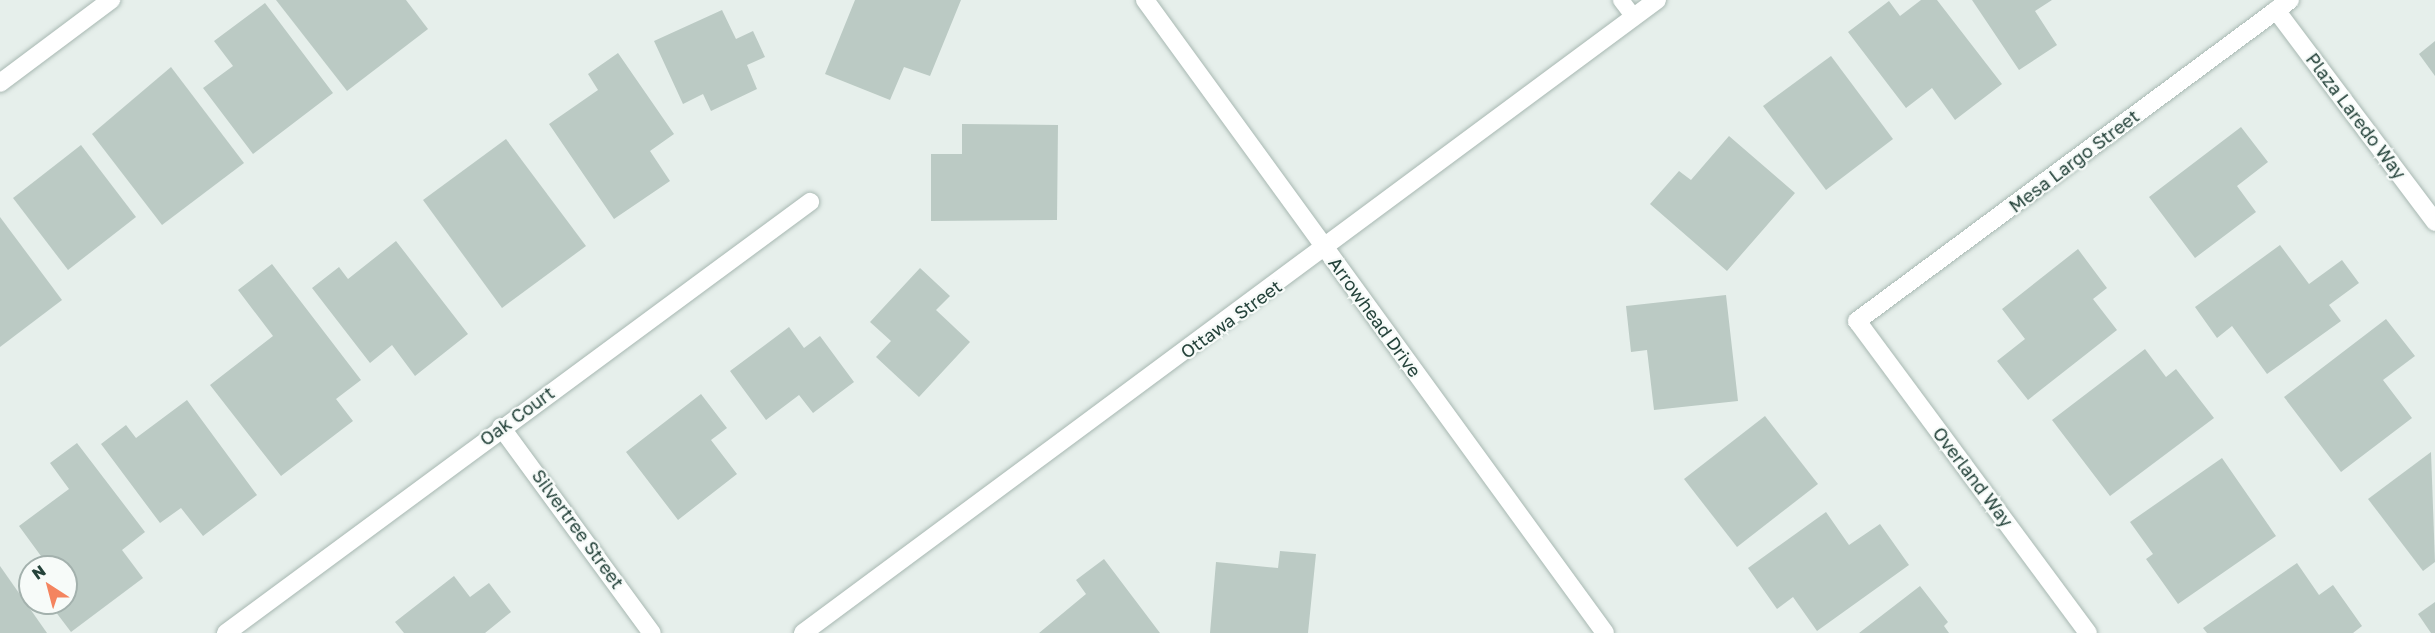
<!DOCTYPE html>
<html>
<head>
<meta charset="utf-8">
<style>
  body { margin:0 }
  #map { position:relative; width:2435px; height:633px; overflow:hidden; background:#e6efeb; font-family:"Golos Text",sans-serif }
  div>[style] { position:absolute }
  .building>* { inset:0; background:#bbcac4 }
  .roads { filter:drop-shadow(0 0 2px #a8b8b2) drop-shadow(0 0 2px #a8b8b2) }
  .lane>* { height:16px; margin:-8px; padding:0 8px; transform-origin:8px; border-radius:8px; background:#fff }
  .street>* { height:18px; margin:-9px; padding:0 9px; transform-origin:9px; border-radius:9px; background:#fff }
  .secondary>* { height:18px; margin:-9px; padding:0 9px; transform-origin:9px; border-radius:9px; background:#fff }
  span { translate:-50% -50%; white-space:nowrap; text-align:center; line-height:1.15; -webkit-text-stroke:4.5px #f7fbf9; paint-order:stroke }
  .street-label { font-size:18px; color:#24423a }
  .north { position:absolute; left:18px; top:555px; width:60px; height:60px; box-sizing:border-box; background:#f7fbf9; border:2px solid #a3b1ad; border-radius:50%; rotate:324deg; font-size:16px; font-weight:700; line-height:24px; text-align:center; color:#24423a }
  .north::after { content:''; display:block; margin:auto; width:21px; height:27px; background:#f4845f; clip-path:polygon(50% 0,100% 100%,50% 72%,0 100%) }
</style>
</head>
<body>
<div id="map">
  <div class="building">
    <div style="clip-path:polygon(276px 0,406px 0,428px 29px,347px 91px)"></div>
    <div style="clip-path:polygon(855px 0,961px 0,930px 76px,904px 67px,890px 100px,825px 74px)"></div>
    <div style="clip-path:polygon(1921px 0,1937px 0,2002px 84px,1955px 120px,1932px 88px,1906px 108px,1848px 32px,1889px 1px,1900px 16px)"></div>
    <div style="clip-path:polygon(1972px 0,2052px 0,2035px 11px,2057px 45px,2019px 70px)"></div>
    <div style="clip-path:polygon(265px 3px,333px 93px,253px 154px,203px 88px,233px 66px,214px 41px)"></div>
    <div style="clip-path:polygon(722px 10px,736px 39px,753px 31px,765px 57px,747px 65px,757px 89px,711px 111px,703px 94px,683px 104px,654px 41px)"></div>
    <div style="clip-path:polygon(2435px 41px,2435px 76px,2419px 54px)"></div>
    <div style="clip-path:polygon(618px 53px,674px 134px,650px 151px,670px 181px,614px 219px,549px 124px,598px 90px,588px 74px)"></div>
    <div style="clip-path:polygon(1831px 56px,1893px 139px,1826px 190px,1763px 106px)"></div>
    <div style="clip-path:polygon(171px 67px,244px 163px,162px 225px,92px 134px)"></div>
    <div style="clip-path:polygon(962px 124px,1058px 125px,1057px 220px,931px 221px,931px 154px,962px 154px)"></div>
    <div style="clip-path:polygon(2241px 127px,2268px 162px,2237px 186px,2256px 212px,2195px 258px,2149px 197px)"></div>
    <div style="clip-path:polygon(1729px 136px,1795px 193px,1727px 271px,1650px 204px,1679px 171px,1691px 180px)"></div>
    <div style="clip-path:polygon(506px 139px,586px 246px,502px 308px,423px 200px)"></div>
    <div style="clip-path:polygon(81px 145px,136px 217px,68px 270px,13px 198px)"></div>
    <div style="clip-path:polygon(0 217px,62px 300px,0 347px)"></div>
    <div style="clip-path:polygon(396px 241px,468px 334px,415px 376px,392px 345px,370px 363px,312px 288px,339px 267px,348px 279px)"></div>
    <div style="clip-path:polygon(2280px 245px,2309px 284px,2342px 260px,2359px 283px,2329px 305px,2341px 321px,2267px 374px,2232px 326px,2217px 338px,2195px 307px)"></div>
    <div style="clip-path:polygon(2078px 249px,2107px 288px,2093px 299px,2117px 330px,2028px 400px,1997px 361px,2025px 339px,2002px 309px)"></div>
    <div style="clip-path:polygon(272px 264px,361px 380px,336px 399px,353px 421px,281px 476px,210px 385px,273px 336px,238px 290px)"></div>
    <div style="clip-path:polygon(920px 268px,950px 296px,936px 310px,970px 342px,919px 397px,876px 357px,891px 341px,870px 322px)"></div>
    <div style="clip-path:polygon(1726px 295px,1738px 401px,1654px 410px,1647px 350px,1631px 352px,1626px 306px)"></div>
    <div style="clip-path:polygon(2386px 319px,2415px 356px,2383px 380px,2412px 418px,2341px 472px,2284px 397px)"></div>
    <div style="clip-path:polygon(789px 327px,804px 348px,820px 336px,854px 382px,813px 413px,799px 395px,766px 420px,730px 371px)"></div>
    <div style="clip-path:polygon(2145px 349px,2166px 377px,2176px 369px,2214px 418px,2110px 496px,2052px 420px)"></div>
    <div style="clip-path:polygon(701px 394px,727px 428px,711px 440px,737px 474px,678px 520px,626px 452px)"></div>
    <div style="clip-path:polygon(187px 400px,257px 495px,203px 536px,181px 508px,160px 523px,101px 444px,126px 425px,136px 438px)"></div>
    <div style="clip-path:polygon(1765px 416px,1818px 484px,1737px 547px,1684px 479px)"></div>
    <div style="clip-path:polygon(77px 443px,145px 532px,122px 550px,143px 578px,71px 632px,49px 603px,66px 603px,66px 567px,49px 567px,19px 526px,69px 489px,50px 463px)"></div>
    <div style="clip-path:polygon(2431px 452px,2435px 562px,2423px 571px,2368px 499px)"></div>
    <div style="clip-path:polygon(2222px 458px,2276px 536px,2178px 604px,2146px 559px,2153px 554px,2130px 522px)"></div>
    <div style="clip-path:polygon(1826px 512px,1849px 545px,1880px 524px,1909px 565px,1817px 631px,1793px 597px,1777px 609px,1748px 568px)"></div>
    <div style="clip-path:polygon(1280px 551px,1316px 554px,1308px 633px,1210px 633px,1216px 562px,1278px 568px)"></div>
    <div style="clip-path:polygon(1104px 559px,1160px 633px,1039px 633px,1086px 594px,1076px 580px)"></div>
    <div style="clip-path:polygon(2297px 563px,2319px 595px,2333px 585px,2362px 626px,2353px 633px,2207px 633px,2203px 628px)"></div>
    <div style="clip-path:polygon(0 566px,47px 633px,0 633px)"></div>
    <div style="clip-path:polygon(454px 576px,470px 597px,489px 583px,511px 612px,485px 633px,404px 633px,395px 622px)"></div>
    <div style="clip-path:polygon(1920px 586px,1948px 622px,1944px 626px,1949px 633px,1859px 633px)"></div>
    <div style="clip-path:polygon(2435px 602px,2435px 633px,2431px 633px,2418px 614px)"></div>
  </div>
  <div class="roads">
    <div class="lane">
      <div style="left:1621px;top:0;width:21px;rotate:53deg"></div>
    </div>
    <div class="street">
      <div style="left:2276px;top:10px;width:265px;rotate:53.1deg"></div>
      <div style="left:0;top:83px;width:139px;rotate:-36.8deg"></div>
      <div style="left:501px;top:427px;width:255px;rotate:53.8deg"></div>
      <div style="left:226px;top:633px;width:726px;rotate:-36.43deg"></div>
      <div style="left:803px;top:633px;width:1063px;rotate:-36.55deg"></div>
      <div style="left:2088px;top:633px;width:388px;rotate:-126.5deg"></div>
      <div style="left:1857px;top:321px;width:539px;rotate:-36.55deg"></div>
    </div>
    <div class="secondary">
      <div style="left:1145px;top:0;width:782px;rotate:53.99deg"></div>
    </div>
  </div>
  <div class="street-label">
    <span style="left:2356px;top:116px;rotate:53deg">Plaza Laredo Way</span>
    <span style="left:2074px;top:161px;rotate:-37deg">Mesa Largo Street</span>
    <span style="left:1375px;top:317px;rotate:54deg">Arrowhead Drive</span>
    <span style="left:1231px;top:319px;rotate:-36deg">Ottawa Street</span>
    <span style="left:517px;top:416px;rotate:-36deg">Oak Court</span>
    <span style="left:1973px;top:477px;rotate:53deg">Overland Way</span>
    <span style="left:578px;top:529px;rotate:54deg">Silvertree Street</span>
  </div>
  <div class="north">N</div>
</div>
</body>
</html>
